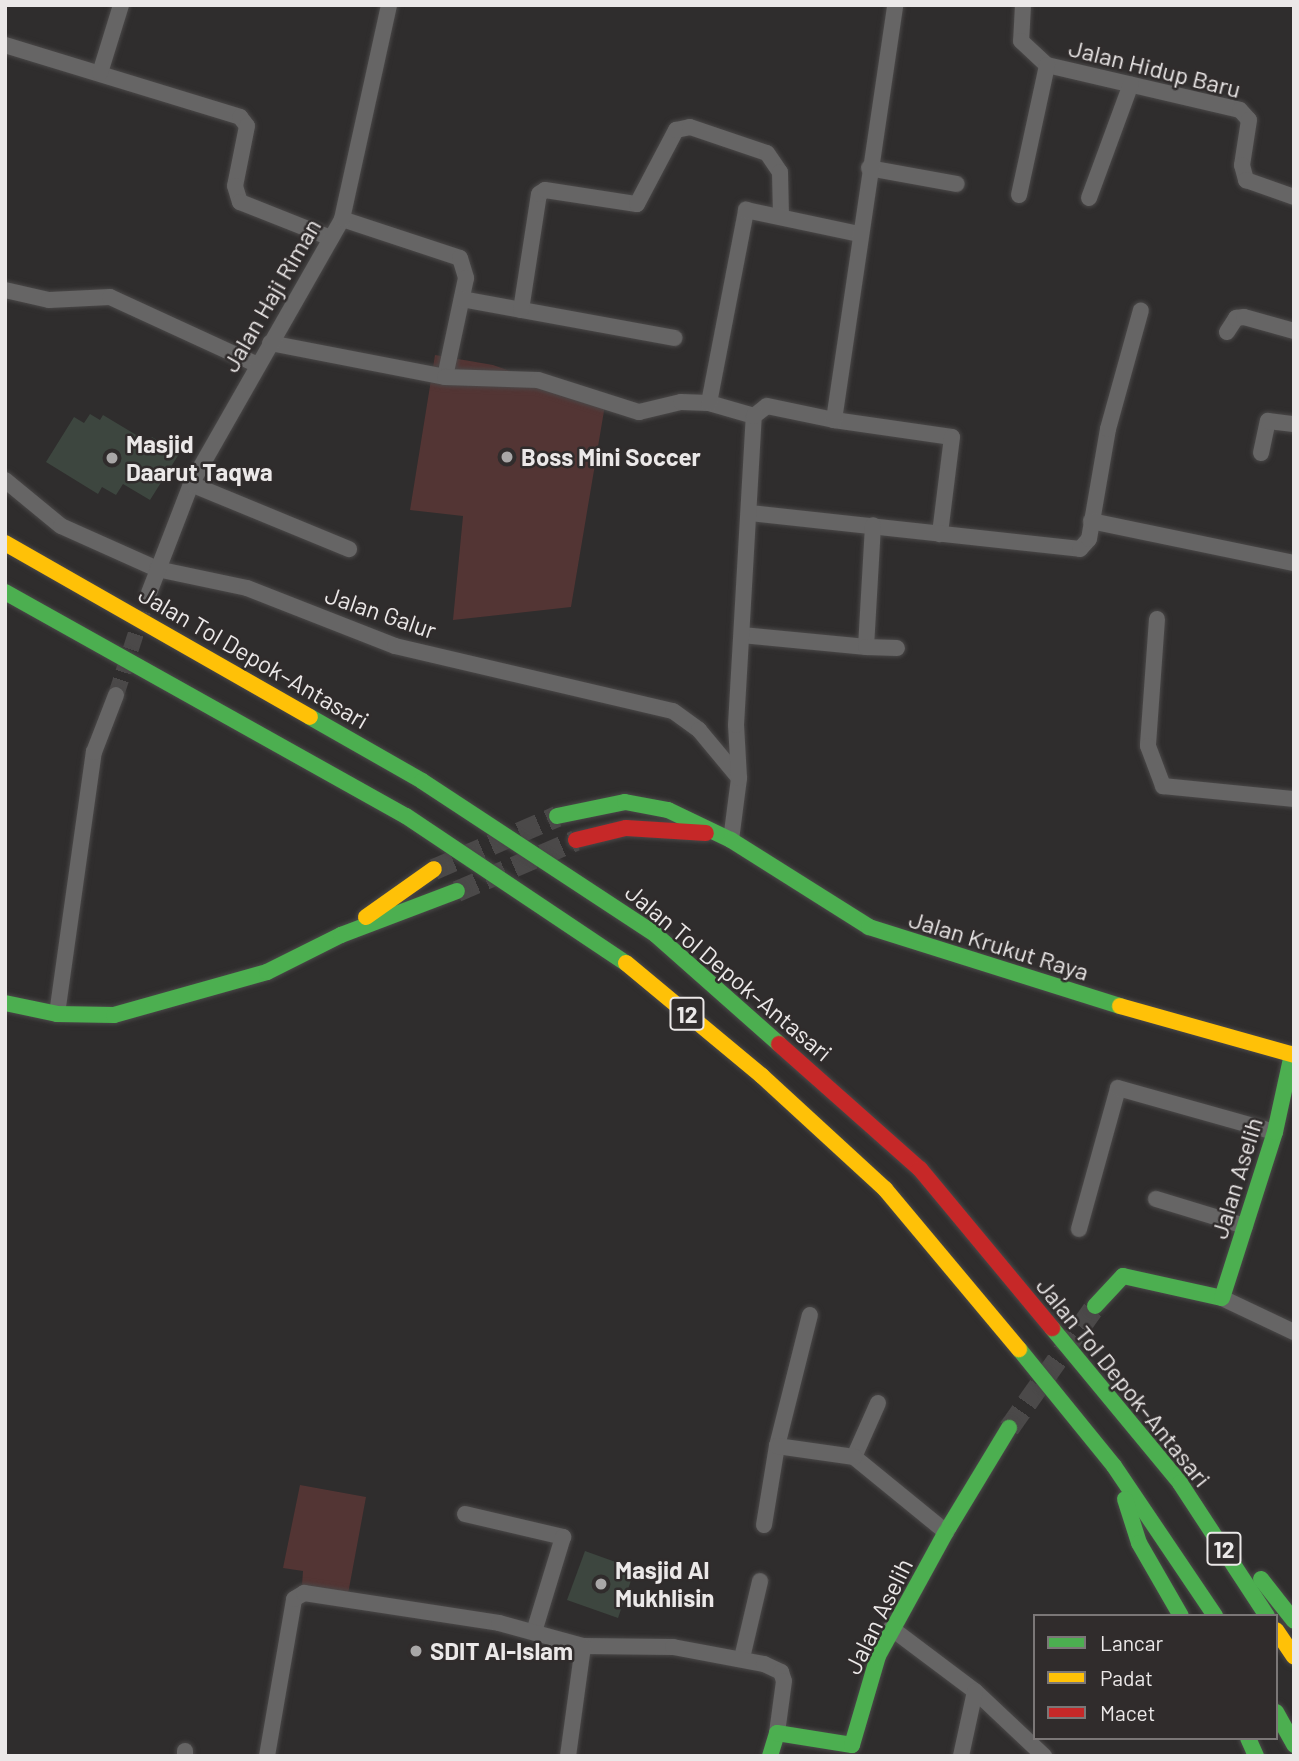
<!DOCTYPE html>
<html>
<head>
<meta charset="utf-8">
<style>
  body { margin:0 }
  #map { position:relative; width:1299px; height:1761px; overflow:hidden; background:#2f2d2d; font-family:Barlow,sans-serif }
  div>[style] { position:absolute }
  .green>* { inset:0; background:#533534 }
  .building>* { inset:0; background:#3d463f }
  .street-tunnel>* { height:16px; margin-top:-8px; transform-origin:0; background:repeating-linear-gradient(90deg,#4b4949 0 16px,transparent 0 24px) }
  .secondary-tunnel>* { height:21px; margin-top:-10.5px; transform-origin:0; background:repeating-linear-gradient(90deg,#4b4949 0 21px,transparent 0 31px) }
  .roads { filter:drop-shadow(0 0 2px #4a4848) drop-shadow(0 0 2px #4a4848) }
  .street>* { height:16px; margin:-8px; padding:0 8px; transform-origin:8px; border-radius:8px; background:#666565 }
  .fast>* { height:16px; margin:-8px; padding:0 8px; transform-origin:8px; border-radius:8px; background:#4caf50 }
  .slow>* { height:16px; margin:-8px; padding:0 8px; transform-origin:8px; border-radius:8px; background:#ffc107 }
  .jam>* { height:16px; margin:-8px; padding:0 8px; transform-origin:8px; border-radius:8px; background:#c62828 }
  .dots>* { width:19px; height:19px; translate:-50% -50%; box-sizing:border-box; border:4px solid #302c2c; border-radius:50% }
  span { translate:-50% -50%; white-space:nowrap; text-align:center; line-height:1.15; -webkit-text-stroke:5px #302c2c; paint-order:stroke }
  .shield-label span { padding:2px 5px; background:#302c2c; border:2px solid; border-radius:5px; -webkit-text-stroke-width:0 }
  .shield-label { font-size:23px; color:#ebe8e8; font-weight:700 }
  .street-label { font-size:24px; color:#ebe8e8 }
  .poi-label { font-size:24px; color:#ebe8e8; font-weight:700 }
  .left { translate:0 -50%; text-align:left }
  .frame { position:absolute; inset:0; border:7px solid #ebe8e8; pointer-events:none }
  .legend { position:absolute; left:1033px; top:1614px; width:245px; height:126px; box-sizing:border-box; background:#302c2c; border:2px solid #7b7777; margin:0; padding:9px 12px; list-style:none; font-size:21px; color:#ebe8e8 }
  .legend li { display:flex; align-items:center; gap:14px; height:35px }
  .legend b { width:35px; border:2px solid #7b7777 }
</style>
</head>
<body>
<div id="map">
  <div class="green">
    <div style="clip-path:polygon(435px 355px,493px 365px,605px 405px,571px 607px,453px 620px,463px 516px,410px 510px)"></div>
    <div style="clip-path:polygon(300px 1485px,366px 1497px,348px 1594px,302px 1585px,303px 1571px,283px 1568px)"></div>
  </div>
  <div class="building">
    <div style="clip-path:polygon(90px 414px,100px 420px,103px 415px,148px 442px,152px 437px,179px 454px,150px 500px,123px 484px,116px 495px,102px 487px,98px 494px,46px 462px,74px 417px,84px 423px)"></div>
    <div style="clip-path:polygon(585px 1551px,635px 1569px,618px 1618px,567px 1600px)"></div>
  </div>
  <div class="street-tunnel">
    <div style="left:116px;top:695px;width:107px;rotate:-72.1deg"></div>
  </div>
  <div class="secondary-tunnel">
    <div style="left:434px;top:869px;width:134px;rotate:-23.3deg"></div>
    <div style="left:457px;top:891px;width:129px;rotate:-23.2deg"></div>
    <div style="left:1009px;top:1428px;width:149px;rotate:-54.8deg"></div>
  </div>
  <div class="roads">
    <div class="street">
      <div style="left:1023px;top:5px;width:36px;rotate:93deg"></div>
      <div style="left:1021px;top:41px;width:35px;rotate:43deg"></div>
      <div style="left:1047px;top:65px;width:198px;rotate:13.1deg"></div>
      <div style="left:1240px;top:110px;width:13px;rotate:48deg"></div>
      <div style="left:1249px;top:120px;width:46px;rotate:98.8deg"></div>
      <div style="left:1242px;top:165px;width:16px;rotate:75deg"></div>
      <div style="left:1246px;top:180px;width:51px;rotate:19.5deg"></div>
      <div style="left:5px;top:45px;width:246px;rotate:17deg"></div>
      <div style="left:240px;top:117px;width:11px;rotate:52deg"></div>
      <div style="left:247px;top:126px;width:61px;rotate:101.3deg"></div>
      <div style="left:235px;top:186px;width:17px;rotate:73deg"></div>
      <div style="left:240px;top:202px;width:98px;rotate:21.6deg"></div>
      <div style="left:100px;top:73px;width:71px;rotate:-72.8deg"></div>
      <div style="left:869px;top:168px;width:89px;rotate:10.3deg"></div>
      <div style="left:1019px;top:195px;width:133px;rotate:-77.8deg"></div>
      <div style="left:1089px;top:198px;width:121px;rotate:-69.8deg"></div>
      <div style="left:342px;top:219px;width:124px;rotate:18.3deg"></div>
      <div style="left:460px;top:258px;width:21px;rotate:73deg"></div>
      <div style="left:466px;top:278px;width:101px;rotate:102deg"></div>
      <div style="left:5px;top:290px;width:45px;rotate:12.8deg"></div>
      <div style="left:49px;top:300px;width:61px;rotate:-2.8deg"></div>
      <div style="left:110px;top:297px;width:161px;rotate:24.7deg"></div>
      <div style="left:462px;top:299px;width:216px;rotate:10.4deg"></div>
      <div style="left:521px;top:310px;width:117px;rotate:-81.2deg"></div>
      <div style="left:539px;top:194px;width:7px;rotate:-34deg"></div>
      <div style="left:545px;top:190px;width:93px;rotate:8.7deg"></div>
      <div style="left:637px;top:204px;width:84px;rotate:-62.2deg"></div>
      <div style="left:676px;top:130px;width:14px;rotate:-12deg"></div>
      <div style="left:690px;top:127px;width:81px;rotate:18.7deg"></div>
      <div style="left:767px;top:153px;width:23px;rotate:56deg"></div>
      <div style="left:780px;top:172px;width:45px;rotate:88.7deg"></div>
      <div style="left:1227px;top:332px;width:17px;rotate:-57deg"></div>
      <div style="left:1236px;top:318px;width:8px;rotate:-7deg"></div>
      <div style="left:1244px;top:317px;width:52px;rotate:15.6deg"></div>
      <div style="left:270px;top:343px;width:178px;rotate:11deg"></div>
      <div style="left:445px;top:377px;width:93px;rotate:1.8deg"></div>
      <div style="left:538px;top:380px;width:106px;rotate:17.6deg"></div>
      <div style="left:639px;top:412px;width:43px;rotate:-13.4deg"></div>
      <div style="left:681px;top:402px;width:28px;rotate:2deg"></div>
      <div style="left:709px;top:403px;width:47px;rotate:16.1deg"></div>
      <div style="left:709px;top:403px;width:197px;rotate:-79.1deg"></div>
      <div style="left:746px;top:210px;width:116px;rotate:12deg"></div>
      <div style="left:834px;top:420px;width:119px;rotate:8.2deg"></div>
      <div style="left:952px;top:437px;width:98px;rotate:97.1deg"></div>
      <div style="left:1261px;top:453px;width:33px;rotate:-78deg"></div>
      <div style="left:1268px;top:421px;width:26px;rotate:7deg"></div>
      <div style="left:5px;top:480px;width:72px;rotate:39.4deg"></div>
      <div style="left:61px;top:526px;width:105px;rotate:24.1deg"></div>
      <div style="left:157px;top:569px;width:92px;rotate:11.9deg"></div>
      <div style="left:247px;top:588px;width:159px;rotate:21.4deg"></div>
      <div style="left:395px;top:646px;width:285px;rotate:13.2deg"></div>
      <div style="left:673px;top:711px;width:32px;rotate:36deg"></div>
      <div style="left:699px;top:730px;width:62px;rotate:50.2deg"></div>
      <div style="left:191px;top:484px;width:171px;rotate:22.4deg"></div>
      <div style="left:750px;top:513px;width:332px;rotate:6.2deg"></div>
      <div style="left:1080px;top:549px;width:13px;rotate:-48deg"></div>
      <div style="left:1089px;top:539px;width:112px;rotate:-80.2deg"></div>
      <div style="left:1108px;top:429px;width:123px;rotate:-74.5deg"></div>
      <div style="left:1091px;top:521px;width:207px;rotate:11.7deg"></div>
      <div style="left:149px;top:593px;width:117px;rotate:-68.9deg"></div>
      <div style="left:191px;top:484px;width:305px;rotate:-60.3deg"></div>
      <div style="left:342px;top:219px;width:219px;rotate:-77.6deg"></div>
      <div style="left:1157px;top:619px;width:127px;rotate:94.1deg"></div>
      <div style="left:1148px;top:746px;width:43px;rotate:69.4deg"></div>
      <div style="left:1163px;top:786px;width:132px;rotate:5.7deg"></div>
      <div style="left:742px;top:635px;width:125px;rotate:5.5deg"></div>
      <div style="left:866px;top:647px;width:122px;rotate:-86.7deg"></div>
      <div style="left:866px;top:647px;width:31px;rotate:2deg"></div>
      <div style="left:731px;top:840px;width:63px;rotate:-82.6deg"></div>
      <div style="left:739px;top:778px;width:53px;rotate:-93.2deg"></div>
      <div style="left:736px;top:725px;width:310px;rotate:-86.7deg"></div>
      <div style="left:754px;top:416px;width:16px;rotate:-38deg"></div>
      <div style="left:767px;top:406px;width:68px;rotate:11.8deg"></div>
      <div style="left:834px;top:420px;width:419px;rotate:-81.6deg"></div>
      <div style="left:57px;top:1014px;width:265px;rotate:-82deg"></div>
      <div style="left:94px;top:752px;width:61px;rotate:-68.9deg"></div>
      <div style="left:1156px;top:1199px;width:93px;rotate:16.9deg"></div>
      <div style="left:1079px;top:1229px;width:146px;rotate:-74.5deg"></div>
      <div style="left:1118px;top:1088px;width:163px;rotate:15.7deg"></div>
      <div style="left:1222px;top:1298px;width:80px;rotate:25.3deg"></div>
      <div style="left:878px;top:1403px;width:59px;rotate:114deg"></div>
      <div style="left:854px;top:1457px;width:119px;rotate:39.2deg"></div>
      <div style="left:946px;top:1532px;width:6px;rotate:-59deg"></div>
      <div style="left:777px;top:1446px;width:135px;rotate:-75.9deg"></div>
      <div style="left:465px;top:1514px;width:101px;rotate:13.2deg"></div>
      <div style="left:563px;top:1537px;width:99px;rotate:107deg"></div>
      <div style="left:764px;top:1525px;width:80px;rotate:-80.7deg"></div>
      <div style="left:777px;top:1446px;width:78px;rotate:8.1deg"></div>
      <div style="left:891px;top:1628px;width:105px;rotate:36.9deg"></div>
      <div style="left:975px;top:1691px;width:95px;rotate:43.3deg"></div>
      <div style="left:742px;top:1658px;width:79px;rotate:-76.8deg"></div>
      <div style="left:185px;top:1751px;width:5px;rotate:90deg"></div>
      <div style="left:267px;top:1756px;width:159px;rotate:-80.2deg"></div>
      <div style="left:294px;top:1599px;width:12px;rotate:-31deg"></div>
      <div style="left:304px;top:1593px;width:197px;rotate:8.7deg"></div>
      <div style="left:499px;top:1623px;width:87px;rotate:15.3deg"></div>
      <div style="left:583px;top:1646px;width:90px;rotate:0.6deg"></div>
      <div style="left:673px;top:1647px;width:93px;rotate:10.6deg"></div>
      <div style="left:764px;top:1664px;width:19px;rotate:25deg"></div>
      <div style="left:781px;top:1672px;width:9px;rotate:72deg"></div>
      <div style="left:784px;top:1681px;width:52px;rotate:97.7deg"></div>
      <div style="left:568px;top:1756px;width:111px;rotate:-82.2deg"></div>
      <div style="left:961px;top:1756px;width:66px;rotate:-77.8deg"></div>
    </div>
    <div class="fast">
      <div style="left:5px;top:592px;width:459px;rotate:29.2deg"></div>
      <div style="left:406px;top:816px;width:265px;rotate:33.8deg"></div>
      <div style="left:310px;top:717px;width:129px;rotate:29.7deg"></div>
      <div style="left:422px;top:781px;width:280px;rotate:33.3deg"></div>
      <div style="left:656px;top:935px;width:164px;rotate:41.5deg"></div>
      <div style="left:557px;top:816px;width:69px;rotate:-11.6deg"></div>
      <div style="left:625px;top:802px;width:44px;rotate:10.5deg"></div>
      <div style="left:668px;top:810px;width:70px;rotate:25.5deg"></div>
      <div style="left:731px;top:840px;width:163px;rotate:32.2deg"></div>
      <div style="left:869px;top:927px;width:263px;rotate:17.5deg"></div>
      <div style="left:5px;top:1003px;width:53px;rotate:11.9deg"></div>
      <div style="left:57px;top:1014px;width:57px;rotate:1deg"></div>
      <div style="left:114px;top:1015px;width:159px;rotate:-15.7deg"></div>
      <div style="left:267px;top:972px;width:83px;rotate:-26.6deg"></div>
      <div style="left:341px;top:935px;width:124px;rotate:-20.8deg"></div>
      <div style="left:1095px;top:1306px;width:41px;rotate:-47deg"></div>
      <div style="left:1123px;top:1276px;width:101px;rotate:12.5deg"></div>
      <div style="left:1222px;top:1298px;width:174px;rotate:-72.3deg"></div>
      <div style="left:1275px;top:1132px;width:80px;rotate:-77.7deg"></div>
      <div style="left:1052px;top:1328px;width:201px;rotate:50.4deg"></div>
      <div style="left:1180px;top:1483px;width:159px;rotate:56.8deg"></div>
      <div style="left:1019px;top:1349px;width:151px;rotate:50.9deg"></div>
      <div style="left:1114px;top:1466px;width:181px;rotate:56deg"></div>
      <div style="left:1125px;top:1499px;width:46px;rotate:72.3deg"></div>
      <div style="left:1139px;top:1543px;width:84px;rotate:60.1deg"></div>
      <div style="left:949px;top:1527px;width:116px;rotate:-58.8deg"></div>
      <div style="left:1261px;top:1579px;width:53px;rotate:51.8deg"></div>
      <div style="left:1276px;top:1712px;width:38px;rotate:61deg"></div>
      <div style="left:1248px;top:1738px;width:20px;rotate:66deg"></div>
      <div style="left:770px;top:1756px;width:24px;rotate:-73deg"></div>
      <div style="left:777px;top:1733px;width:76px;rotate:9.1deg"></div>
      <div style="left:852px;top:1745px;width:93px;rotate:-73.7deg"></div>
      <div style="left:878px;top:1656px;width:141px;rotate:-61.3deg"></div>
    </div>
    <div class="slow">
      <div style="left:5px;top:543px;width:351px;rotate:29.7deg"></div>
      <div style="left:366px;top:917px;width:83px;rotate:-35.2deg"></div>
      <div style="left:626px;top:963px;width:177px;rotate:39.7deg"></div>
      <div style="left:762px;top:1076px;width:167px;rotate:42.6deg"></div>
      <div style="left:885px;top:1189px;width:209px;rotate:50.1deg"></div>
      <div style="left:1120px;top:1006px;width:181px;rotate:15.7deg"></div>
      <div style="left:1276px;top:1630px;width:32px;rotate:56deg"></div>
    </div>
    <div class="jam">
      <div style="left:576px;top:840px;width:51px;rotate:-13.5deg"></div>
      <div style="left:626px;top:828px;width:80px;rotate:3.6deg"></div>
      <div style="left:779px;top:1044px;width:188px;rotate:41.6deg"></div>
      <div style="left:920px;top:1169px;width:207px;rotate:50.3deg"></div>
    </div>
  </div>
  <div class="dots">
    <div style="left:507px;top:457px;background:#a9a7a7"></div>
    <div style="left:112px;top:458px;background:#a9a7a7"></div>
    <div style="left:601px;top:1584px;background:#a9a7a7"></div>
    <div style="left:416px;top:1651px;background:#a9a7a7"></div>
  </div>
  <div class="shield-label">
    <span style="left:687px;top:1014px">12</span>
    <span style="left:1224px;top:1549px">12</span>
  </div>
  <div class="street-label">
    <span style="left:1155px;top:68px;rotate:14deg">Jalan Hidup Baru</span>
    <span style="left:271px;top:295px;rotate:-60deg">Jalan Haji Riman</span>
    <span style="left:381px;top:612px;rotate:19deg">Jalan Galur</span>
    <span style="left:254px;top:657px;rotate:30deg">Jalan Tol Depok–Antasari</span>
    <span style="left:999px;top:945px;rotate:17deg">Jalan Krukut Raya</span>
    <span style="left:729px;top:972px;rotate:40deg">Jalan Tol Depok–Antasari</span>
    <span style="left:1236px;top:1178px;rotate:-73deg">Jalan Aselih</span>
    <span style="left:1124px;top:1382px;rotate:51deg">Jalan Tol Depok–Antasari</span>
    <span style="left:878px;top:1616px;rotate:-64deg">Jalan Aselih</span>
  </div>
  <div class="poi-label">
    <span class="left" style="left:126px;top:458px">Masjid<br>Daarut Taqwa</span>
    <span class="left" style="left:521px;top:457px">Boss Mini Soccer</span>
    <span class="left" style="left:615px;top:1584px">Masjid Al<br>Mukhlisin</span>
    <span class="left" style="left:430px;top:1651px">SDIT Al-Islam</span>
  </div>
  <div class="frame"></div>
  <ul class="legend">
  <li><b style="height:9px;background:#4caf50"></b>Lancar</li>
  <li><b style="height:9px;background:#ffc107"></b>Padat</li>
  <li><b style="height:9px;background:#c62828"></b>Macet</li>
  </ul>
</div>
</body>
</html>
